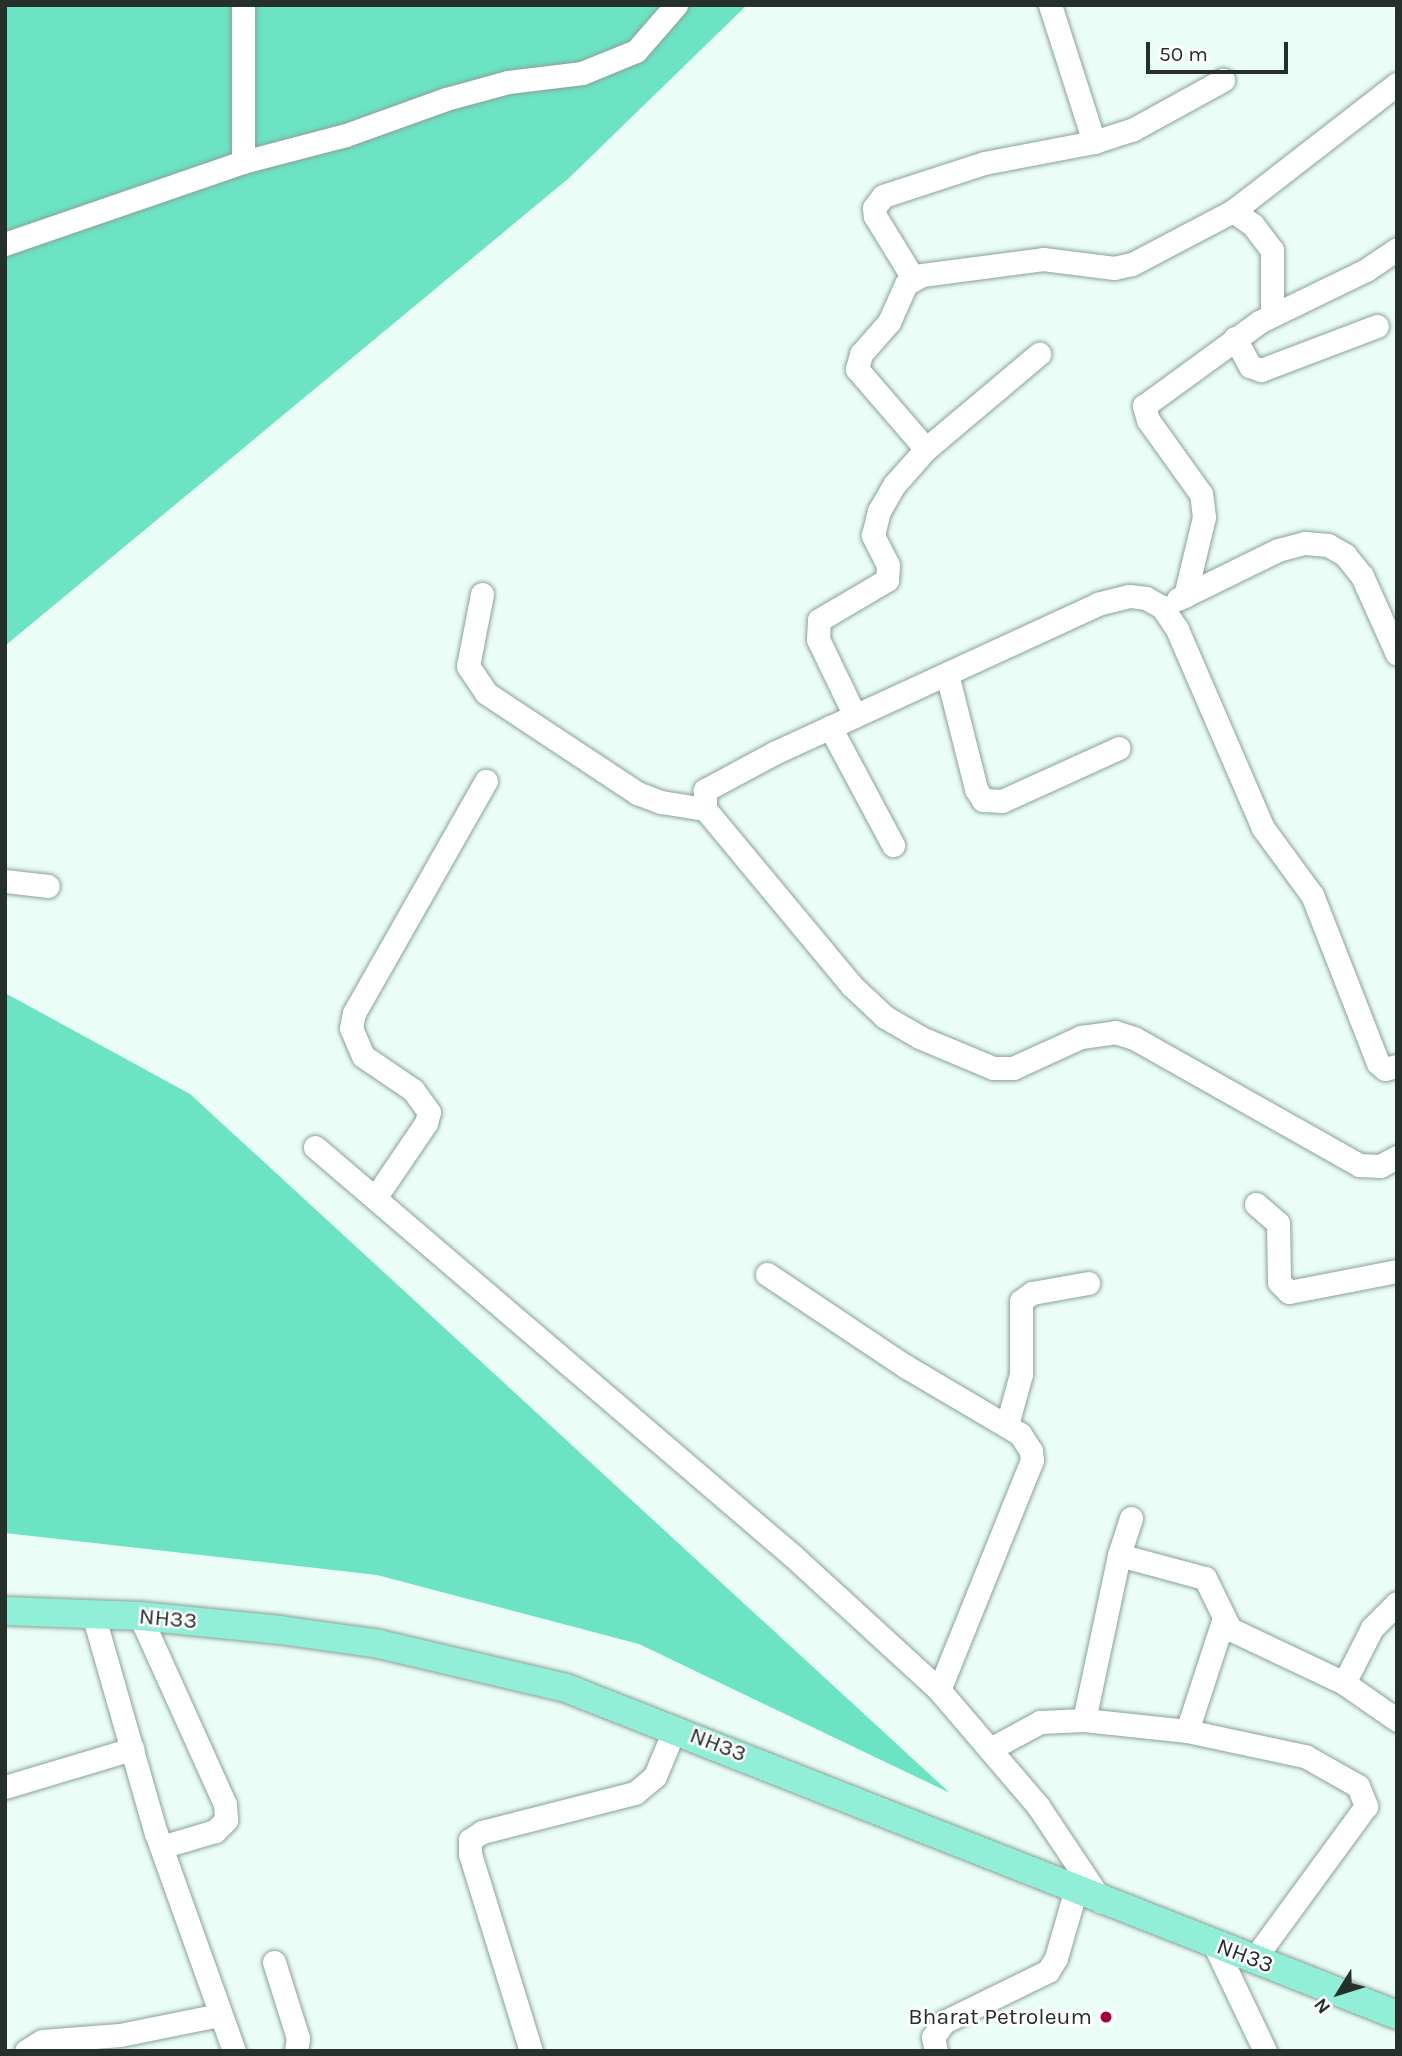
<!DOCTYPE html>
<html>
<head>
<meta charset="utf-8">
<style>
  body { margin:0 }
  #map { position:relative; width:1402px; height:2056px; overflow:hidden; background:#eafef7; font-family:Karla,sans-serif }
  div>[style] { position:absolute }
  .forest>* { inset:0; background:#6ce3c3 }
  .roads { filter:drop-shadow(0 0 2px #8aa199) drop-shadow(0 0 2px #8aa199) }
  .minor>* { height:23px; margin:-11.5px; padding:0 11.5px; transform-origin:11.5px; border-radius:11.5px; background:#fff }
  .major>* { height:28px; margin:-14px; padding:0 14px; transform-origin:14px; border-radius:14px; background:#91eed7 }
  .dots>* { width:19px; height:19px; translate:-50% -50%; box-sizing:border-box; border:4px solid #fff; border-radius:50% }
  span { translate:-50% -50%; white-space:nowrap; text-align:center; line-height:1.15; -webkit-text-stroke:5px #fff; paint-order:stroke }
  .street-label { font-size:23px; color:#252f2c }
  .poi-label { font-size:23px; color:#252f2c }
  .right { translate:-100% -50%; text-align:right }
  .frame { position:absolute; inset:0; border:7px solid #252f2c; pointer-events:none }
  .north { position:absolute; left:1304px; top:1958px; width:70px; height:70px; -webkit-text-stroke:5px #fff; paint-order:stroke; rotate:232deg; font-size:19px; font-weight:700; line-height:28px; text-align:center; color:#252f2c }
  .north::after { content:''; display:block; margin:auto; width:24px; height:32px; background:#252f2c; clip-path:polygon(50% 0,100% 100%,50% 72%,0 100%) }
  .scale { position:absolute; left:1146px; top:42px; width:142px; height:32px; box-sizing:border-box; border:4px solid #252f2c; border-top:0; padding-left:9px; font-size:21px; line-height:24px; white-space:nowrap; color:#252f2c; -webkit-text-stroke:5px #fff; paint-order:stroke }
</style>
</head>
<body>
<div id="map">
  <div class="forest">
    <div style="clip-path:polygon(5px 5px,747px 5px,569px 178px,6px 645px)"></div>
    <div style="clip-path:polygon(5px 993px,190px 1094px,950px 1793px,639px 1644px,377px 1575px,5px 1533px)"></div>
  </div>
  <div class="roads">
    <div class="minor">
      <div style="left:1050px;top:5px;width:144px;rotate:72.2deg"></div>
      <div style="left:243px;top:162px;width:157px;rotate:-90deg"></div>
      <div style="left:1233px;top:211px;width:24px;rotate:35deg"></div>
      <div style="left:1253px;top:225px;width:31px;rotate:53deg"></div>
      <div style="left:1272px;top:250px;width:65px;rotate:90deg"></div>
      <div style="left:5px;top:244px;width:252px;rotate:-19deg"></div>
      <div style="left:243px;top:162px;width:106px;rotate:-14.7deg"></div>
      <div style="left:346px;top:135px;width:106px;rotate:-19.8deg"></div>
      <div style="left:446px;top:99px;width:64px;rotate:-15.3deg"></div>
      <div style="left:508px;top:82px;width:75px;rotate:-6.9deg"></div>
      <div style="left:582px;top:73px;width:58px;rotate:-22.2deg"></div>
      <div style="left:636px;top:51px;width:61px;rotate:-49deg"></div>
      <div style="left:913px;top:278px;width:73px;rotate:-121.5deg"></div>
      <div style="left:875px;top:216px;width:8px;rotate:-97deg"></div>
      <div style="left:874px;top:208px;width:15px;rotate:-53deg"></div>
      <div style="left:883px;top:196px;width:106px;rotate:-18.1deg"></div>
      <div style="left:984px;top:163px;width:112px;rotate:-10.8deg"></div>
      <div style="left:1094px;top:142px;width:40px;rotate:-18deg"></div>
      <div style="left:1132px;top:130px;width:104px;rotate:-28.8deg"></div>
      <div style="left:1235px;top:338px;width:32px;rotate:62deg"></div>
      <div style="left:1250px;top:366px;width:12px;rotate:20deg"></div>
      <div style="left:1261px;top:370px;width:124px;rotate:-20.8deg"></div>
      <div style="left:926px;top:449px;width:106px;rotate:-130.8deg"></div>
      <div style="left:857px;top:369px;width:16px;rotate:-75deg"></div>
      <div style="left:861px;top:354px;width:43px;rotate:-48.8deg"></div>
      <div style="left:889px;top:322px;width:42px;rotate:-65.9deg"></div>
      <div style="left:906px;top:284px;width:18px;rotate:-29deg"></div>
      <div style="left:922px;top:275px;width:122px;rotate:-7.5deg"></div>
      <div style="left:1043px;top:259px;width:72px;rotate:7.2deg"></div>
      <div style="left:1114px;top:268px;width:18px;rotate:-13deg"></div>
      <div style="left:1132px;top:264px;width:114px;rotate:-27.7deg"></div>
      <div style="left:1233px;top:211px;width:207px;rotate:-37.8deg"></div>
      <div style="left:482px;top:594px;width:73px;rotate:101deg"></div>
      <div style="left:468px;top:666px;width:32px;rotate:56deg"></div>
      <div style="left:486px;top:693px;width:181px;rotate:33.5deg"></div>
      <div style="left:637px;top:793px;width:26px;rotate:21deg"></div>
      <div style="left:661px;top:802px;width:45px;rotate:9deg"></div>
      <div style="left:1185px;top:596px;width:81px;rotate:-76.5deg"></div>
      <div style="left:1204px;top:517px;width:23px;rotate:-97deg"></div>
      <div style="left:1201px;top:494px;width:91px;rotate:-125.6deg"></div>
      <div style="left:1148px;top:420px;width:15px;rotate:-106deg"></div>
      <div style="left:1144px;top:406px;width:142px;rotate:-36.1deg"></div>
      <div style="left:1259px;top:322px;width:119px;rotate:-25.9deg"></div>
      <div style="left:1366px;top:270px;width:37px;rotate:-34deg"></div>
      <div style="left:1178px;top:599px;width:111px;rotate:-26.1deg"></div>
      <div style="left:1278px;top:550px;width:28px;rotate:-15deg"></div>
      <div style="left:1305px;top:543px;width:23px;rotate:5deg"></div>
      <div style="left:1328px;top:545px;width:20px;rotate:30deg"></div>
      <div style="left:1345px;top:555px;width:27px;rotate:51deg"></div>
      <div style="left:1362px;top:576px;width:85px;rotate:65.8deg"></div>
      <div style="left:947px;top:674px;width:119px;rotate:75.8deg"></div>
      <div style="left:976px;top:789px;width:13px;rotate:58deg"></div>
      <div style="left:983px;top:800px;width:19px;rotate:3deg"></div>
      <div style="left:1002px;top:801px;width:128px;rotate:-24.4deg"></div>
      <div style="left:855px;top:716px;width:85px;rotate:-115.7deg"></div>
      <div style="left:818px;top:639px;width:19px;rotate:-87deg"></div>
      <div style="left:819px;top:620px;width:79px;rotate:-30.5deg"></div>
      <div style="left:887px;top:580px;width:15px;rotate:-86deg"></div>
      <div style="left:888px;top:565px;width:34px;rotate:-117deg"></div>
      <div style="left:873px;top:535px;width:25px;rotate:-76deg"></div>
      <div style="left:879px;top:511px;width:30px;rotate:-60deg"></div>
      <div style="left:894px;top:485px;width:48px;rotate:-48.4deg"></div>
      <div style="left:926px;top:449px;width:148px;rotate:-40.1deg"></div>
      <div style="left:830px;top:727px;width:134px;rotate:61.9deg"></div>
      <div style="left:5px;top:881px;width:43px;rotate:6.6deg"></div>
      <div style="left:1397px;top:1066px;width:12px;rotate:166deg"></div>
      <div style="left:1385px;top:1069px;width:9px;rotate:-139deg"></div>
      <div style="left:1378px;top:1063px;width:180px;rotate:-111.4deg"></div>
      <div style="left:1312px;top:895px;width:83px;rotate:-126.2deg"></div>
      <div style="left:1263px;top:828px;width:217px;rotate:-113.4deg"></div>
      <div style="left:1177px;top:629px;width:27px;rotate:-124deg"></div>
      <div style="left:1162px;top:607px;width:18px;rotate:-151deg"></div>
      <div style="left:1146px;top:598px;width:17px;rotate:-173deg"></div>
      <div style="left:1129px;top:596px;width:32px;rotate:166deg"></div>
      <div style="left:1098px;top:604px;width:354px;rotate:155.3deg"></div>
      <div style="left:776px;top:752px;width:81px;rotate:151.8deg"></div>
      <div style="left:705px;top:790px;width:19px;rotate:90deg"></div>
      <div style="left:705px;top:809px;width:229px;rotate:50.3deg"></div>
      <div style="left:851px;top:985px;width:47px;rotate:43.3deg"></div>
      <div style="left:885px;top:1017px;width:39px;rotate:30deg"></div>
      <div style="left:919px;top:1037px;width:80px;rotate:22.7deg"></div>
      <div style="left:993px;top:1068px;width:20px"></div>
      <div style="left:1013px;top:1068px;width:75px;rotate:-24.5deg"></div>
      <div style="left:1081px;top:1037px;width:34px;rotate:-8deg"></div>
      <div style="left:1115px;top:1032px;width:20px;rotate:18deg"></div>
      <div style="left:1134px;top:1038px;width:258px;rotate:29.4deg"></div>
      <div style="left:1359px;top:1165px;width:21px;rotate:3deg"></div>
      <div style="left:1380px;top:1166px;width:19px;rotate:-28deg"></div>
      <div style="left:315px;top:1147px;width:629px;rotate:40.55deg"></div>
      <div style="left:793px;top:1556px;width:198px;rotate:42.5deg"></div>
      <div style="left:939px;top:1690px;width:153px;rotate:49.5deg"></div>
      <div style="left:1038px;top:1806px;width:115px;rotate:56.3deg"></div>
      <div style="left:375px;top:1198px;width:91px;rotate:-55.8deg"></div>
      <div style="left:426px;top:1123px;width:11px;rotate:-75deg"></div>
      <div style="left:429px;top:1112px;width:27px;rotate:-126deg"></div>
      <div style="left:413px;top:1090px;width:60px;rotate:-145.8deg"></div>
      <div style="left:363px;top:1056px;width:30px;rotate:-113deg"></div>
      <div style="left:351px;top:1028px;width:15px;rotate:-79deg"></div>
      <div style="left:354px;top:1013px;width:267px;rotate:-60.4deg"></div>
      <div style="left:1256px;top:1204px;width:29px;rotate:41deg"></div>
      <div style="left:1278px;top:1223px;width:59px;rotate:89deg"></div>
      <div style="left:1279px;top:1282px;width:14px;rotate:45deg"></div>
      <div style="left:1289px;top:1292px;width:110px;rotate:-11deg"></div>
      <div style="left:767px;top:1274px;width:166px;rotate:33.7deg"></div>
      <div style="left:905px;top:1366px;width:134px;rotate:30.6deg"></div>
      <div style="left:1020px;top:1434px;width:20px;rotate:57deg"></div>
      <div style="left:1031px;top:1451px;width:9px;rotate:84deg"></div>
      <div style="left:1032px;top:1460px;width:248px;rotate:112deg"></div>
      <div style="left:1007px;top:1425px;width:53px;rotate:-74.6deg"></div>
      <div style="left:1021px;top:1374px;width:73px;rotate:-90deg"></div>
      <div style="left:1021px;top:1301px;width:14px;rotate:-36deg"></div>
      <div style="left:1032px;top:1293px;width:57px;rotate:-10.1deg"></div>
      <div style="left:1119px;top:1555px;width:89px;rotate:15deg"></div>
      <div style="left:1205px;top:1578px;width:57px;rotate:63.9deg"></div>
      <div style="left:1230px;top:1629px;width:126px;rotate:25.3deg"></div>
      <div style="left:1344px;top:1683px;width:65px;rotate:34.9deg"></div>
      <div style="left:93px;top:1614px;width:228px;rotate:74deg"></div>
      <div style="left:156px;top:1833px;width:232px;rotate:70.3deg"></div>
      <div style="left:140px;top:1616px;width:206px;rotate:65.7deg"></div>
      <div style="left:225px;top:1804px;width:16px;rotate:86deg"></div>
      <div style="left:226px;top:1820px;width:16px;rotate:135deg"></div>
      <div style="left:215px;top:1831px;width:56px;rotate:163.5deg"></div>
      <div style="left:1344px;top:1683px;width:62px;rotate:-63deg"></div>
      <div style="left:1372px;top:1628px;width:35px;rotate:-45deg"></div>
      <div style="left:1084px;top:1720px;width:169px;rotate:-78deg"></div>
      <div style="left:1119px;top:1555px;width:39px;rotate:-72deg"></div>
      <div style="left:1187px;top:1731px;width:119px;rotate:-71.9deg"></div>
      <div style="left:992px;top:1748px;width:55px;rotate:-28.4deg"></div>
      <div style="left:1040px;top:1722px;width:44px;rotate:-2.6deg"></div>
      <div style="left:1084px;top:1720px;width:104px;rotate:6.1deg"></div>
      <div style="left:1187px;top:1731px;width:121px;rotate:12deg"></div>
      <div style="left:1305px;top:1756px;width:61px;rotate:29.5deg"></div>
      <div style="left:1358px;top:1786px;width:22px;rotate:68deg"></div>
      <div style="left:1366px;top:1806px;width:190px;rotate:126.2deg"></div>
      <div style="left:5px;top:1787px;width:133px;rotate:-16.7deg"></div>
      <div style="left:1214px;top:1944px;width:119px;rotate:64.5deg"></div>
      <div style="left:274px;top:1962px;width:80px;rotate:72.5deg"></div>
      <div style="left:298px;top:2038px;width:13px;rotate:99deg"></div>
      <div style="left:26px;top:2051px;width:19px;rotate:-32deg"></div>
      <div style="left:42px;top:2041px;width:78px;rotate:-4.4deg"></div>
      <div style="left:120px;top:2035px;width:101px;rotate:-11.4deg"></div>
      <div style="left:531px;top:2051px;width:206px;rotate:-107.2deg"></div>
      <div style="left:470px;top:1854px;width:14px;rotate:-90deg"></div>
      <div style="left:470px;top:1840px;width:14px;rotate:-34deg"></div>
      <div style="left:482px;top:1832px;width:158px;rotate:-14.3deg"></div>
      <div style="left:635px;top:1793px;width:26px;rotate:-40deg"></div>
      <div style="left:655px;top:1776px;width:52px;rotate:-67.4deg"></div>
      <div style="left:936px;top:2051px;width:14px;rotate:-102deg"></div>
      <div style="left:933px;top:2037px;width:19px;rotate:-54deg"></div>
      <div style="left:944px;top:2022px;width:116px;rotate:-26.1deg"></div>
      <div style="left:1048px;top:1971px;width:15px;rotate:-58deg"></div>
      <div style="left:1056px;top:1958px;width:69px;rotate:-73.9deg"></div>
    </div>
    <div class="major">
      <div style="left:5px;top:1611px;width:135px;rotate:2.1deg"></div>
      <div style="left:140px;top:1616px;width:141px;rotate:5.7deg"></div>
      <div style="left:280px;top:1630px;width:100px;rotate:8deg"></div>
      <div style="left:379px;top:1644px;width:192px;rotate:13.2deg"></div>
      <div style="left:566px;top:1688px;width:893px;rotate:21.48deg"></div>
    </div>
  </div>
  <div class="dots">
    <div style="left:1106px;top:2017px;background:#a40633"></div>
  </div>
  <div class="street-label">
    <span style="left:168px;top:1619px;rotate:5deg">NH33</span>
    <span style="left:718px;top:1745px;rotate:21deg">NH33</span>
    <span style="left:1245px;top:1956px;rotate:21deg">NH33</span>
  </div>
  <div class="poi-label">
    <span class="right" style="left:1092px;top:2017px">Bharat Petroleum</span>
  </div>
  <div class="frame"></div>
  <div class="north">N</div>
  <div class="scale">50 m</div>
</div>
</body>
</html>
